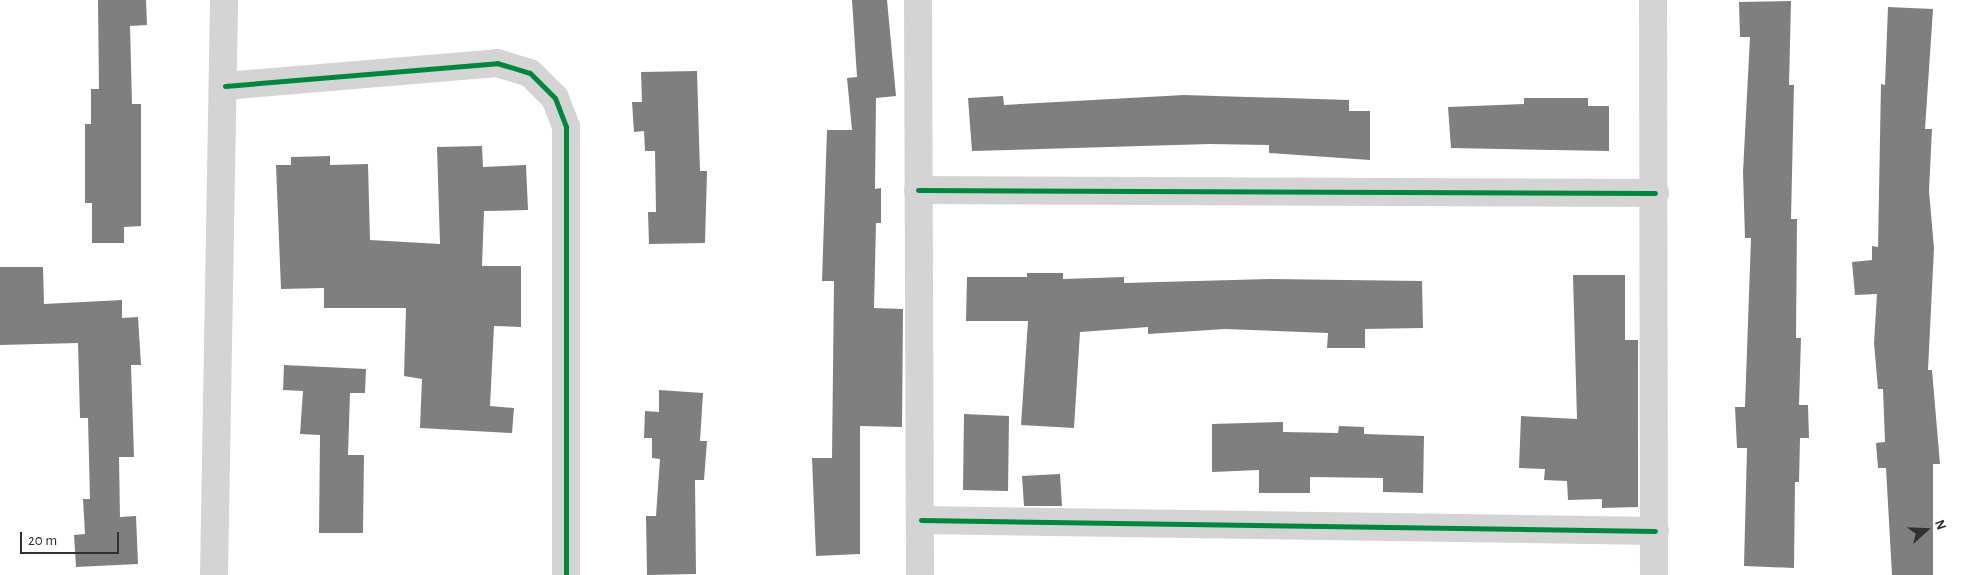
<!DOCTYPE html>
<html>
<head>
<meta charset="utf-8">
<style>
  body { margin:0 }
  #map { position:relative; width:1971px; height:575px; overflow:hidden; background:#fff; font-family:"Alegreya Sans",sans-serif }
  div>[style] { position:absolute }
  .building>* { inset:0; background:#7f7f7f }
  .street>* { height:28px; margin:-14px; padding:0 14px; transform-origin:14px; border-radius:14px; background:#d4d4d4 }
  .cycleway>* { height:5px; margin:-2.5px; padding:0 2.5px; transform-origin:2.5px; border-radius:2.5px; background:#00873e }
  span { translate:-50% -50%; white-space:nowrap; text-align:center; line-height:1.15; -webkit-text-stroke:5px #fff; paint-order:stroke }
  .north { position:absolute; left:1901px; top:505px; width:50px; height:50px; -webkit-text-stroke:4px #fff; paint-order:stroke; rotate:70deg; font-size:14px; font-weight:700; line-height:20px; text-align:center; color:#303030 }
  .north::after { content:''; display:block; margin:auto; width:18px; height:22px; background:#303030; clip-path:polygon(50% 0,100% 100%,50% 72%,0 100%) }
  .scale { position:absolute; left:20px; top:532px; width:99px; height:22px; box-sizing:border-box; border:2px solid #303030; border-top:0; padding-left:6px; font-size:15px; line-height:18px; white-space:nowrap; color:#303030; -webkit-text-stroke:4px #fff; paint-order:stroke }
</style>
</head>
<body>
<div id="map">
  <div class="building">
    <div style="clip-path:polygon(98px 0,146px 0,147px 25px,130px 26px,132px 104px,141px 104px,141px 226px,124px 227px,124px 243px,92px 243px,92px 203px,85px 203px,85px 124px,91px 124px,91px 89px,99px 89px)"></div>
    <div style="clip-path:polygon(852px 0,887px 0,896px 96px,876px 98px,875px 189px,881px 188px,881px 223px,876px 223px,874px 308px,903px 309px,902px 427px,860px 426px,860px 554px,816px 556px,812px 458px,832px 458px,834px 281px,822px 281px,827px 130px,852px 130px,847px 78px,857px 77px)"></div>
    <div style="clip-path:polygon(1791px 1px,1789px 85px,1794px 85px,1791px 219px,1797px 219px,1796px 338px,1801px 338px,1799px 405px,1808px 405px,1809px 438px,1800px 438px,1799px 482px,1795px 482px,1794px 568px,1744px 566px,1747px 448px,1737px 448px,1735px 407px,1745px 407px,1751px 238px,1745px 238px,1743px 172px,1750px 37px,1740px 37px,1739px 2px)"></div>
    <div style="clip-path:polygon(1888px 7px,1933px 9px,1925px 129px,1932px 129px,1929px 191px,1934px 248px,1928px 370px,1932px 370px,1940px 464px,1933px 464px,1933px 575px,1892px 575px,1886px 468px,1878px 468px,1876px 443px,1885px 442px,1883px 389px,1878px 389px,1874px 343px,1877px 294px,1855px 295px,1852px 262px,1872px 260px,1872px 246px,1878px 247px,1881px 84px,1885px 85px)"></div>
    <div style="clip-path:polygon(697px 71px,700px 171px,707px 171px,705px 243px,649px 244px,648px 212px,656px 212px,655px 151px,645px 151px,644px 131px,634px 132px,632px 102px,642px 102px,641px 72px)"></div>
    <div style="clip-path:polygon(1184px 95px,1349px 100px,1349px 111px,1370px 111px,1370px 160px,1269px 153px,1269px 145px,1209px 144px,972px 151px,968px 98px,1003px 96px,1004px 105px)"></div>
    <div style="clip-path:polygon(1524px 98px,1588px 98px,1588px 106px,1609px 106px,1609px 151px,1451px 148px,1448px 107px,1524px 104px)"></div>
    <div style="clip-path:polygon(482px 146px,483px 167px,526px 165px,528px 210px,484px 211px,482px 266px,521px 266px,521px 327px,494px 326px,490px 406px,514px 408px,512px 433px,420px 428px,422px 379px,404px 376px,406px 308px,324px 308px,324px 288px,281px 289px,276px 165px,291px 165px,291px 157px,330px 156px,330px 165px,368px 164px,370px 240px,440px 244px,437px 147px)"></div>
    <div style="clip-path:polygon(0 267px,43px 267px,44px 304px,122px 300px,122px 318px,138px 317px,141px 365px,131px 365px,134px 457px,119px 457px,120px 517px,136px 516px,138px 564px,76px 567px,74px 535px,85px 534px,83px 499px,90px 499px,88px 418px,80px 418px,78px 343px,0 345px)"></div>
    <div style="clip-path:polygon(1027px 273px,1063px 273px,1063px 279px,1124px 277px,1124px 283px,1269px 279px,1422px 281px,1423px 328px,1365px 329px,1365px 348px,1327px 348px,1328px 333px,1225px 329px,1148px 334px,1148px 327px,1080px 332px,1074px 428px,1021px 425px,1028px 321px,966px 321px,967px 277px,1027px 277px)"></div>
    <div style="clip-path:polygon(1573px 275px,1625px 275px,1625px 340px,1638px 340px,1638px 507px,1602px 508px,1602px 499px,1568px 500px,1567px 481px,1544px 480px,1545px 469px,1519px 468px,1521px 416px,1577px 419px)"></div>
    <div style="clip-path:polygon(284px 365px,366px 369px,365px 393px,350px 393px,348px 455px,364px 455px,363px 533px,319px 533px,320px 435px,300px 434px,303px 391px,283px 390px)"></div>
    <div style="clip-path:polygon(659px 390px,703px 393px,700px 441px,707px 441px,704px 480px,695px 480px,696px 574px,647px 575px,646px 516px,656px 516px,660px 459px,652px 458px,652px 438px,644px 438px,645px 411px,659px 412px)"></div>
    <div style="clip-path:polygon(964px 414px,1009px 416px,1008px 491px,963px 490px)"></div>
    <div style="clip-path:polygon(1283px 422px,1283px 432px,1338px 433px,1339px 426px,1364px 427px,1364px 434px,1424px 436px,1423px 493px,1383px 492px,1383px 478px,1310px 477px,1310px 493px,1259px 493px,1259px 470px,1212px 472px,1212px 424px)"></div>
    <div style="clip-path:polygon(1060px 474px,1062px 506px,1024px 506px,1022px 476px)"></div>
  </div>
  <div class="street">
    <div style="left:918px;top:0;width:575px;rotate:89.8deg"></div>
    <div style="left:1653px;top:0;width:575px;rotate:89.9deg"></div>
    <div style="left:225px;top:86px;width:273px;rotate:-4.8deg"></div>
    <div style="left:497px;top:63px;width:34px;rotate:17deg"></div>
    <div style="left:530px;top:73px;width:35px;rotate:45deg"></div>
    <div style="left:555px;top:98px;width:31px;rotate:69deg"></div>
    <div style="left:566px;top:127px;width:448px;rotate:90deg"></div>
    <div style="left:918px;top:190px;width:737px;rotate:0.23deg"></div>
    <div style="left:921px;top:520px;width:734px;rotate:0.86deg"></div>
    <div style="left:214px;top:575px;width:575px;rotate:-89deg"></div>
  </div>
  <div class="cycleway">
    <div style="left:225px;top:86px;width:273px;rotate:-4.8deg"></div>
    <div style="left:497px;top:63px;width:34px;rotate:17deg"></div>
    <div style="left:530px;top:73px;width:35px;rotate:45deg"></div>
    <div style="left:555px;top:98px;width:31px;rotate:69deg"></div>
    <div style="left:566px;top:127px;width:448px;rotate:90deg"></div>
    <div style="left:918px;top:190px;width:737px;rotate:0.23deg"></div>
    <div style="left:921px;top:520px;width:734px;rotate:0.86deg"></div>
  </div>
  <div class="north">N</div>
  <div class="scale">20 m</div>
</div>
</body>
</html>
